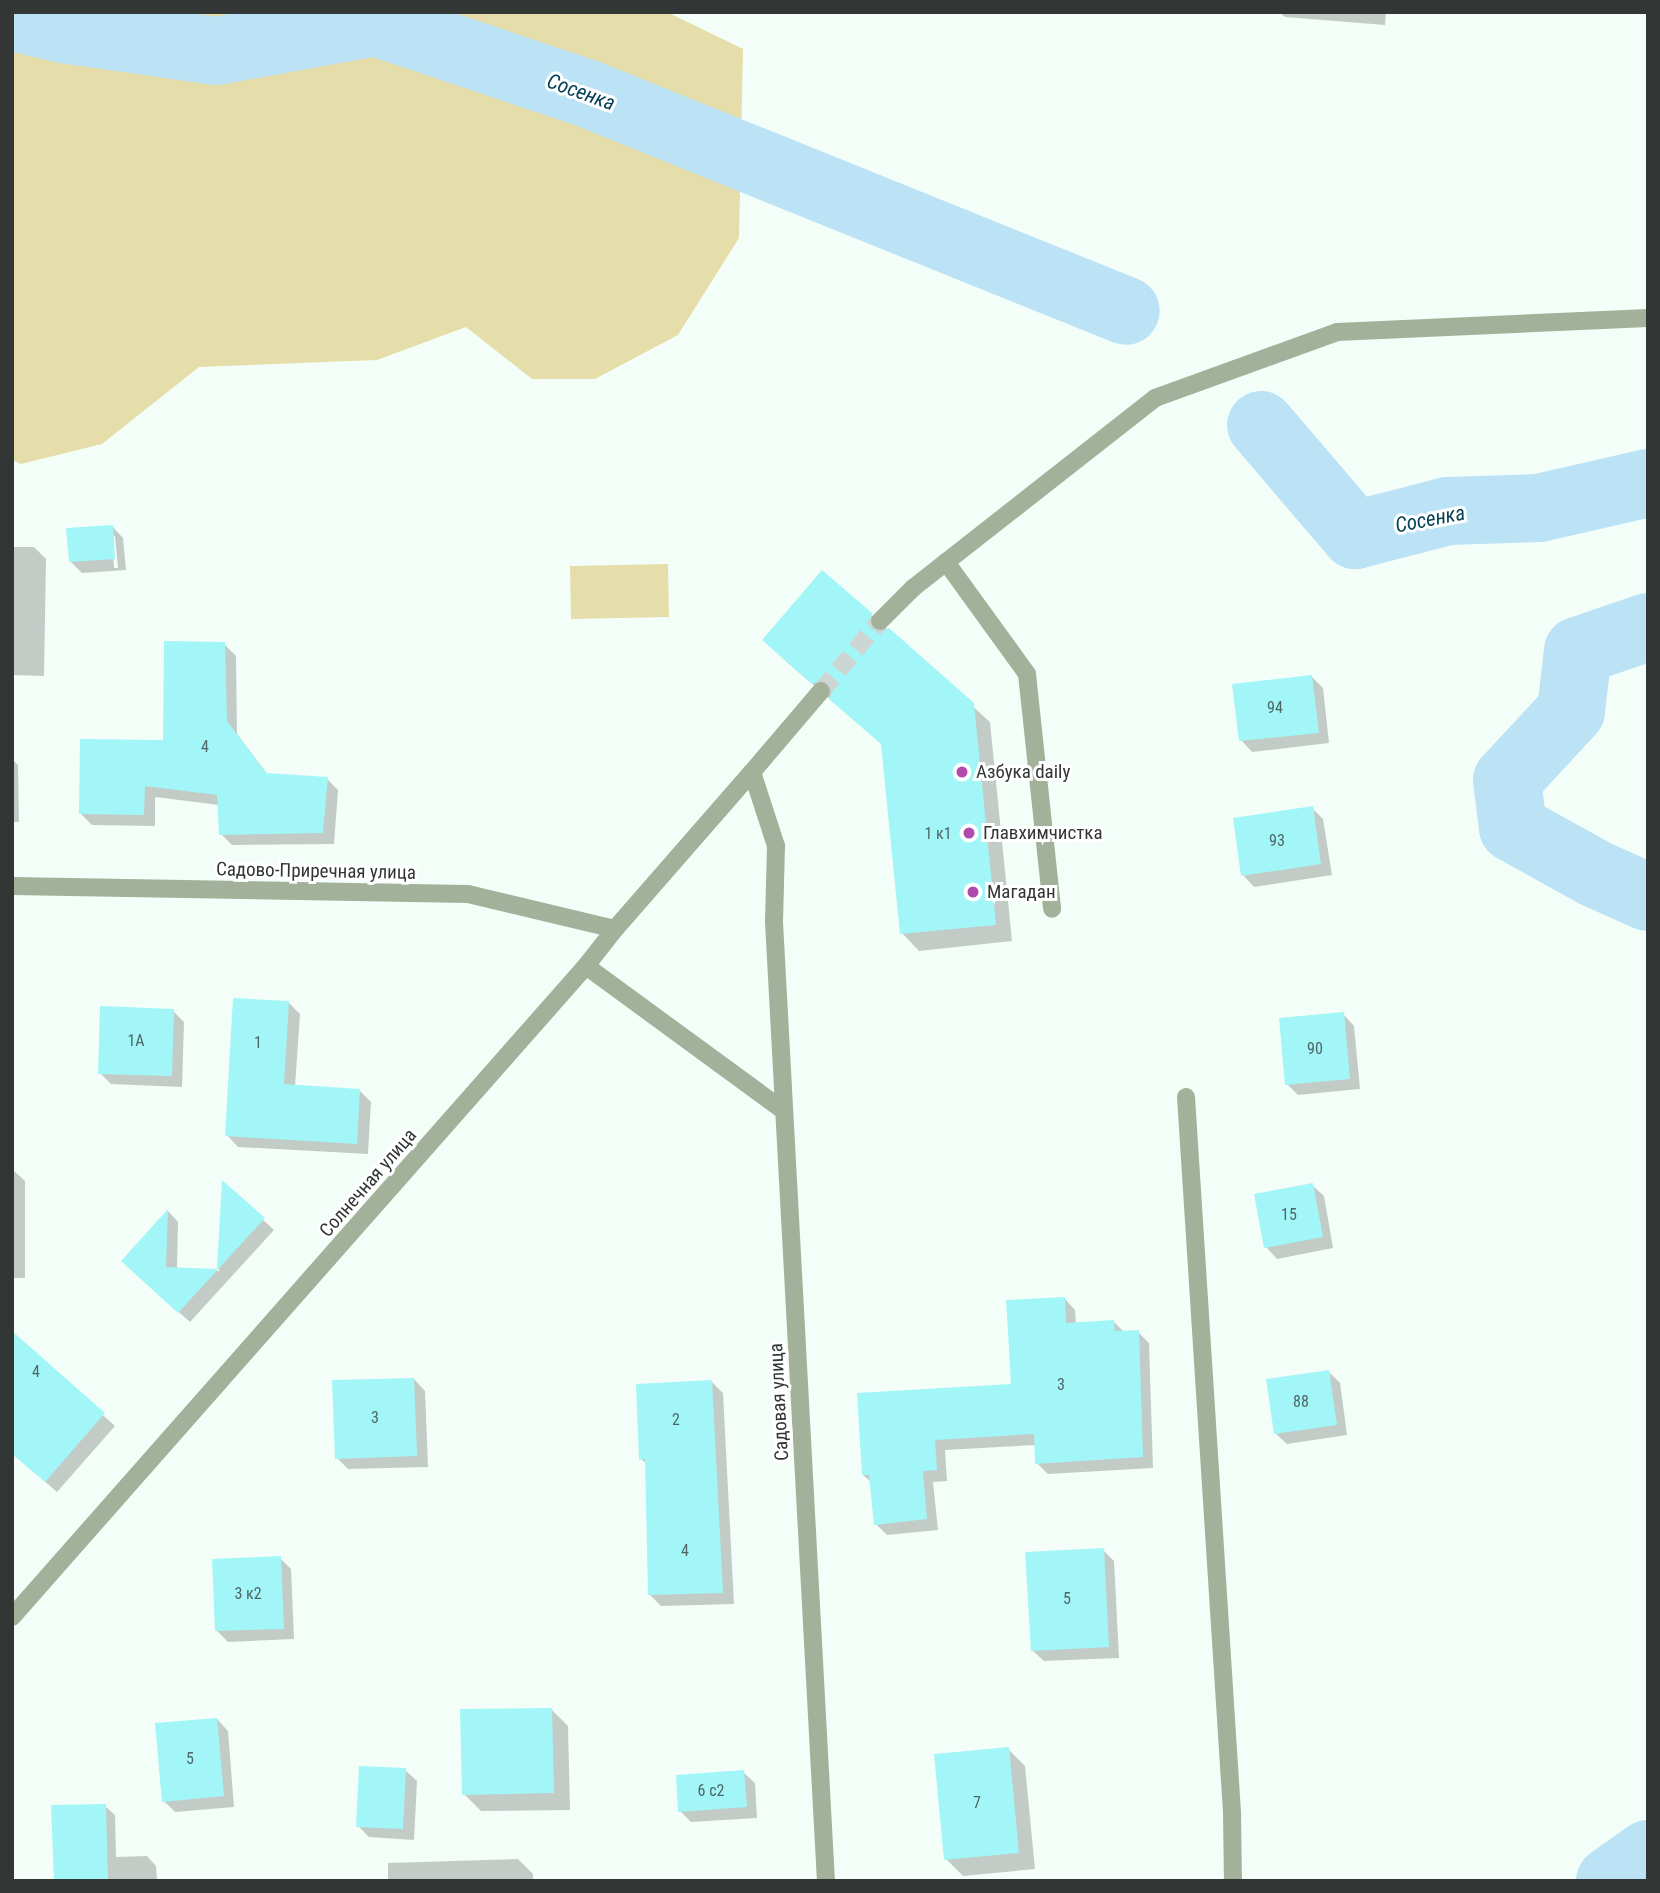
<!DOCTYPE html>
<html>
<head>
<meta charset="utf-8">
<style>
  body { margin:0 }
  #map { position:relative; width:1660px; height:1893px; overflow:hidden; background:#f4fef9; font-family:"Roboto Condensed",sans-serif }
  div>[style] { position:absolute }
  .green>* { inset:0; background:#e6deaa }
  .shadow>* { inset:0; background:#0003 }
  .river>* { height:68px; margin:-34px; padding:0 34px; transform-origin:34px; border-radius:34px; background:#bce2f6 }
  .building>* { inset:0; background:#a2f6f8 }
  .minor-tunnel>* { height:18px; margin-top:-9px; transform-origin:0; background:repeating-linear-gradient(90deg,#cdd6d2 0 18px,transparent 0 27px) }
  .minor>* { height:18px; margin:-9px; padding:0 9px; transform-origin:9px; border-radius:9px; background:#a3b19a }
  .dots>* { width:19px; height:19px; translate:-50% -50%; box-sizing:border-box; border:4px solid #fff; border-radius:50% }
  span { translate:-50% -50%; white-space:nowrap; text-align:center; line-height:1.15; -webkit-text-stroke:6px #fff; paint-order:stroke }
  .number-label { font-size:16px; color:#4e6665 }
  .number-label span { -webkit-text-stroke-width:0 }
  .poi-label { font-size:19px; color:#323634 }
  .left { translate:0 -50%; text-align:left }
  .street-label { font-size:19px; color:#323634 }
  .water-label { font-size:21px; color:#044056; font-style:italic }
  .frame { position:absolute; inset:0; border:14px solid #323634; pointer-events:none }
</style>
</head>
<body>
<div id="map">
  <div class="green">
    <div style="clip-path:polygon(12px 12px,667px 12px,743px 49px,739px 238px,678px 335px,595px 379px,532px 379px,466px 327px,377px 360px,199px 367px,102px 444px,21px 464px,12px 460px)"></div>
    <div style="clip-path:polygon(668px 564px,669px 617px,571px 619px,570px 566px)"></div>
  </div>
  <div class="shadow">
    <div style="clip-path:polygon(1279px 12px,1386px 12px,1385px 25px,1285px 17px)"></div>
    <div style="clip-path:polygon(evenodd,112px 526px,123px 538px,126px 570px,82px 573px,70px 561px,112px 526px,112px 536px,115px 536px,118px 568px,114px 568px,112px 536px)"></div>
    <div style="clip-path:polygon(12px 547px,34px 547px,46px 559px,44px 676px,12px 675px)"></div>
    <div style="clip-path:polygon(871px 615px,990px 722px,1012px 941px,919px 951px,902px 933px,883px 745px,781px 657px)"></div>
    <div style="clip-path:polygon(224px 644px,236px 656px,237px 734px,268px 775px,327px 779px,338px 790px,334px 844px,232px 845px,221px 834px,219px 805px,155px 797px,155px 826px,92px 825px,81px 814px,165px 741px)"></div>
    <div style="clip-path:polygon(1312px 677px,1323px 688px,1329px 743px,1252px 752px,1241px 740px)"></div>
    <div style="clip-path:polygon(12px 759px,18px 765px,19px 822px,12px 822px)"></div>
    <div style="clip-path:polygon(1312px 808px,1323px 819px,1332px 875px,1254px 887px,1243px 875px)"></div>
    <div style="clip-path:polygon(288px 1002px,300px 1014px,295px 1087px,360px 1091px,371px 1102px,368px 1154px,238px 1147px,227px 1135px)"></div>
    <div style="clip-path:polygon(173px 1011px,184px 1022px,182px 1087px,111px 1084px,100px 1073px)"></div>
    <div style="clip-path:polygon(1343px 1014px,1354px 1026px,1360px 1089px,1298px 1095px,1287px 1084px)"></div>
    <div style="clip-path:polygon(12px 1169px,25px 1181px,25px 1278px,12px 1278px)"></div>
    <div style="clip-path:polygon(224px 1184px,274px 1230px,190px 1322px,134px 1272px,168px 1211px,178px 1222px,177px 1269px,219px 1271px)"></div>
    <div style="clip-path:polygon(1312px 1185px,1324px 1196px,1333px 1248px,1277px 1259px,1266px 1247px)"></div>
    <div style="clip-path:polygon(1064px 1298px,1075px 1310px,1076px 1324px,1113px 1321px,1125px 1333px,1138px 1332px,1149px 1343px,1153px 1468px,1048px 1474px,1037px 1463px,1036px 1445px,945px 1450px,947px 1481px,933px 1482px,938px 1530px,887px 1535px,876px 1524px,872px 1483px,863px 1475px,1013px 1385px)"></div>
    <div style="clip-path:polygon(12px 1333px,115px 1426px,57px 1492px,12px 1453px)"></div>
    <div style="clip-path:polygon(1329px 1372px,1340px 1383px,1347px 1435px,1287px 1444px,1275px 1433px)"></div>
    <div style="clip-path:polygon(414px 1379px,425px 1391px,428px 1467px,348px 1469px,337px 1458px)"></div>
    <div style="clip-path:polygon(712px 1382px,723px 1393px,734px 1604px,661px 1606px,650px 1595px,647px 1464px,641px 1459px)"></div>
    <div style="clip-path:polygon(1103px 1550px,1114px 1561px,1119px 1658px,1044px 1661px,1032px 1650px)"></div>
    <div style="clip-path:polygon(280px 1558px,291px 1569px,294px 1639px,228px 1642px,217px 1631px)"></div>
    <div style="clip-path:polygon(551px 1709px,568px 1726px,570px 1810px,481px 1811px,464px 1794px)"></div>
    <div style="clip-path:polygon(217px 1719px,228px 1731px,234px 1807px,175px 1812px,164px 1801px)"></div>
    <div style="clip-path:polygon(1008px 1749px,1025px 1766px,1035px 1869px,963px 1876px,946px 1859px)"></div>
    <div style="clip-path:polygon(405px 1770px,417px 1781px,414px 1840px,369px 1837px,358px 1826px)"></div>
    <div style="clip-path:polygon(743px 1772px,755px 1783px,757px 1818px,691px 1822px,680px 1811px)"></div>
    <div style="clip-path:polygon(105px 1806px,115px 1815px,116px 1857px,147px 1856px,156px 1866px,157px 1881px,56px 1881px)"></div>
    <div style="clip-path:polygon(518px 1859px,533px 1874px,533px 1881px,388px 1881px,388px 1863px)"></div>
  </div>
  <div class="river">
    <div style="left:12px;top:17px;width:52px;rotate:13.2deg"></div>
    <div style="left:63px;top:29px;width:155px;rotate:8.2deg"></div>
    <div style="left:216px;top:51px;width:162px;rotate:-10.3deg"></div>
    <div style="left:375px;top:22px;width:223px;rotate:18.6deg"></div>
    <div style="left:586px;top:93px;width:582px;rotate:21.98deg"></div>
    <div style="left:1261px;top:425px;width:145px;rotate:49.5deg"></div>
    <div style="left:1355px;top:535px;width:96px;rotate:-14.5deg"></div>
    <div style="left:1448px;top:511px;width:91px;rotate:-1.9deg"></div>
    <div style="left:1539px;top:508px;width:112px;rotate:-12.9deg"></div>
    <div style="left:1648px;top:627px;width:74px;rotate:161.1deg"></div>
    <div style="left:1578px;top:651px;width:60px;rotate:96.7deg"></div>
    <div style="left:1571px;top:711px;width:94px;rotate:132.8deg"></div>
    <div style="left:1507px;top:780px;width:48px;rotate:82.9deg"></div>
    <div style="left:1513px;top:828px;width:95px;rotate:29deg"></div>
    <div style="left:1596px;top:874px;width:57px;rotate:23.9deg"></div>
    <div style="left:1610px;top:1881px;width:47px;rotate:-35.4deg"></div>
  </div>
  <div class="building">
    <div style="clip-path:polygon(113px 525px,115px 559px,69px 562px,66px 528px)"></div>
    <div style="clip-path:polygon(822px 570px,872px 613px,869px 623px,872px 629px,882px 632px,889px 628px,974px 703px,996px 925px,900px 934px,881px 744px,829px 699px,832px 692px,829px 683px,822px 680px,812px 684px,762px 640px)"></div>
    <div style="clip-path:polygon(164px 641px,225px 642px,227px 721px,266px 773px,328px 777px,323px 833px,219px 835px,217px 795px,145px 786px,144px 815px,79px 814px,80px 739px,163px 740px)"></div>
    <div style="clip-path:polygon(1312px 675px,1319px 733px,1239px 741px,1232px 684px)"></div>
    <div style="clip-path:polygon(1313px 806px,1321px 864px,1241px 876px,1233px 818px)"></div>
    <div style="clip-path:polygon(233px 998px,289px 1001px,284px 1084px,360px 1089px,357px 1144px,225px 1136px)"></div>
    <div style="clip-path:polygon(100px 1006px,174px 1009px,172px 1076px,98px 1074px)"></div>
    <div style="clip-path:polygon(1344px 1012px,1350px 1079px,1285px 1085px,1279px 1018px)"></div>
    <div style="clip-path:polygon(222px 1180px,265px 1218px,178px 1313px,121px 1261px,168px 1209px,166px 1267px,217px 1269px)"></div>
    <div style="clip-path:polygon(1313px 1183px,1323px 1237px,1264px 1248px,1254px 1194px)"></div>
    <div style="clip-path:polygon(1065px 1297px,1066px 1323px,1114px 1320px,1115px 1331px,1139px 1330px,1143px 1457px,1035px 1464px,1034px 1434px,935px 1440px,937px 1470px,923px 1471px,927px 1519px,874px 1525px,869px 1475px,862px 1475px,857px 1393px,1011px 1384px,1006px 1300px)"></div>
    <div style="clip-path:polygon(12px 1331px,105px 1413px,45px 1482px,12px 1454px)"></div>
    <div style="clip-path:polygon(1329px 1370px,1337px 1425px,1274px 1434px,1266px 1379px)"></div>
    <div style="clip-path:polygon(414px 1378px,417px 1456px,335px 1459px,332px 1380px)"></div>
    <div style="clip-path:polygon(712px 1380px,723px 1593px,648px 1595px,645px 1459px,639px 1460px,636px 1384px)"></div>
    <div style="clip-path:polygon(1104px 1548px,1109px 1647px,1031px 1651px,1025px 1552px)"></div>
    <div style="clip-path:polygon(281px 1556px,284px 1629px,215px 1631px,212px 1559px)"></div>
    <div style="clip-path:polygon(552px 1708px,554px 1793px,462px 1795px,460px 1709px)"></div>
    <div style="clip-path:polygon(217px 1718px,224px 1796px,162px 1802px,155px 1723px)"></div>
    <div style="clip-path:polygon(1009px 1747px,1019px 1853px,944px 1860px,934px 1754px)"></div>
    <div style="clip-path:polygon(359px 1766px,406px 1768px,403px 1829px,356px 1827px)"></div>
    <div style="clip-path:polygon(744px 1770px,747px 1807px,678px 1812px,676px 1775px)"></div>
    <div style="clip-path:polygon(106px 1804px,108px 1881px,54px 1881px,51px 1805px)"></div>
  </div>
  <div class="minor-tunnel">
    <div style="left:821px;top:691px;width:92px;rotate:-49.9deg"></div>
  </div>
  <div class="minor">
    <div style="left:946px;top:562px;width:138px;rotate:54.1deg"></div>
    <div style="left:1027px;top:674px;width:236px;rotate:83.9deg"></div>
    <div style="left:880px;top:621px;width:47px;rotate:-45deg"></div>
    <div style="left:913px;top:588px;width:308px;rotate:-38.1deg"></div>
    <div style="left:1155px;top:398px;width:194px;rotate:-19.9deg"></div>
    <div style="left:1337px;top:332px;width:311px;rotate:-2.6deg"></div>
    <div style="left:821px;top:691px;width:106px;rotate:130.4deg"></div>
    <div style="left:752px;top:772px;width:78px;rotate:72deg"></div>
    <div style="left:776px;top:846px;width:76px;rotate:91.5deg"></div>
    <div style="left:774px;top:922px;width:960px;rotate:86.9deg"></div>
    <div style="left:12px;top:886px;width:456px;rotate:1deg"></div>
    <div style="left:468px;top:894px;width:151px;rotate:13.4deg"></div>
    <div style="left:586px;top:966px;width:245px;rotate:36.2deg"></div>
    <div style="left:1186px;top:1097px;width:717px;rotate:86.32deg"></div>
    <div style="left:1232px;top:1813px;width:68px;rotate:89.2deg"></div>
    <div style="left:12px;top:1617px;width:868px;rotate:-48.6deg"></div>
    <div style="left:586px;top:966px;width:47px;rotate:-51.9deg"></div>
    <div style="left:615px;top:929px;width:208px;rotate:-48.9deg"></div>
  </div>
  <div class="dots">
    <div style="left:962px;top:772px;background:#b04aaf"></div>
    <div style="left:969px;top:833px;background:#b04aaf"></div>
    <div style="left:973px;top:892px;background:#b04aaf"></div>
  </div>
  <div class="number-label">
    <span style="left:1275px;top:708px">94</span>
    <span style="left:205px;top:747px">4</span>
    <span style="left:938px;top:834px">1 к1</span>
    <span style="left:1277px;top:841px">93</span>
    <span style="left:136px;top:1041px">1А</span>
    <span style="left:258px;top:1043px">1</span>
    <span style="left:1315px;top:1049px">90</span>
    <span style="left:1289px;top:1215px">15</span>
    <span style="left:36px;top:1372px">4</span>
    <span style="left:1061px;top:1385px">3</span>
    <span style="left:1301px;top:1402px">88</span>
    <span style="left:375px;top:1418px">3</span>
    <span style="left:676px;top:1420px">2</span>
    <span style="left:685px;top:1551px">4</span>
    <span style="left:248px;top:1594px">3 к2</span>
    <span style="left:1067px;top:1599px">5</span>
    <span style="left:190px;top:1759px">5</span>
    <span style="left:711px;top:1791px">6 с2</span>
    <span style="left:977px;top:1803px">7</span>
  </div>
  <div class="poi-label">
    <span class="left" style="left:976px;top:772px">Азбука daily</span>
    <span class="left" style="left:983px;top:833px">Главхимчистка</span>
    <span class="left" style="left:987px;top:892px">Магадан</span>
  </div>
  <div class="street-label">
    <span style="left:316px;top:871px;rotate:1deg">Садово-Приречная улица</span>
    <span style="left:368px;top:1183px;rotate:-49deg">Солнечная улица</span>
    <span style="left:779px;top:1402px;rotate:-93deg">Садовая улица</span>
  </div>
  <div class="water-label">
    <span style="left:581px;top:92px;rotate:20deg">Сосенка</span>
    <span style="left:1430px;top:519px;rotate:-11deg">Сосенка</span>
  </div>
  <div class="frame"></div>
</div>
</body>
</html>
